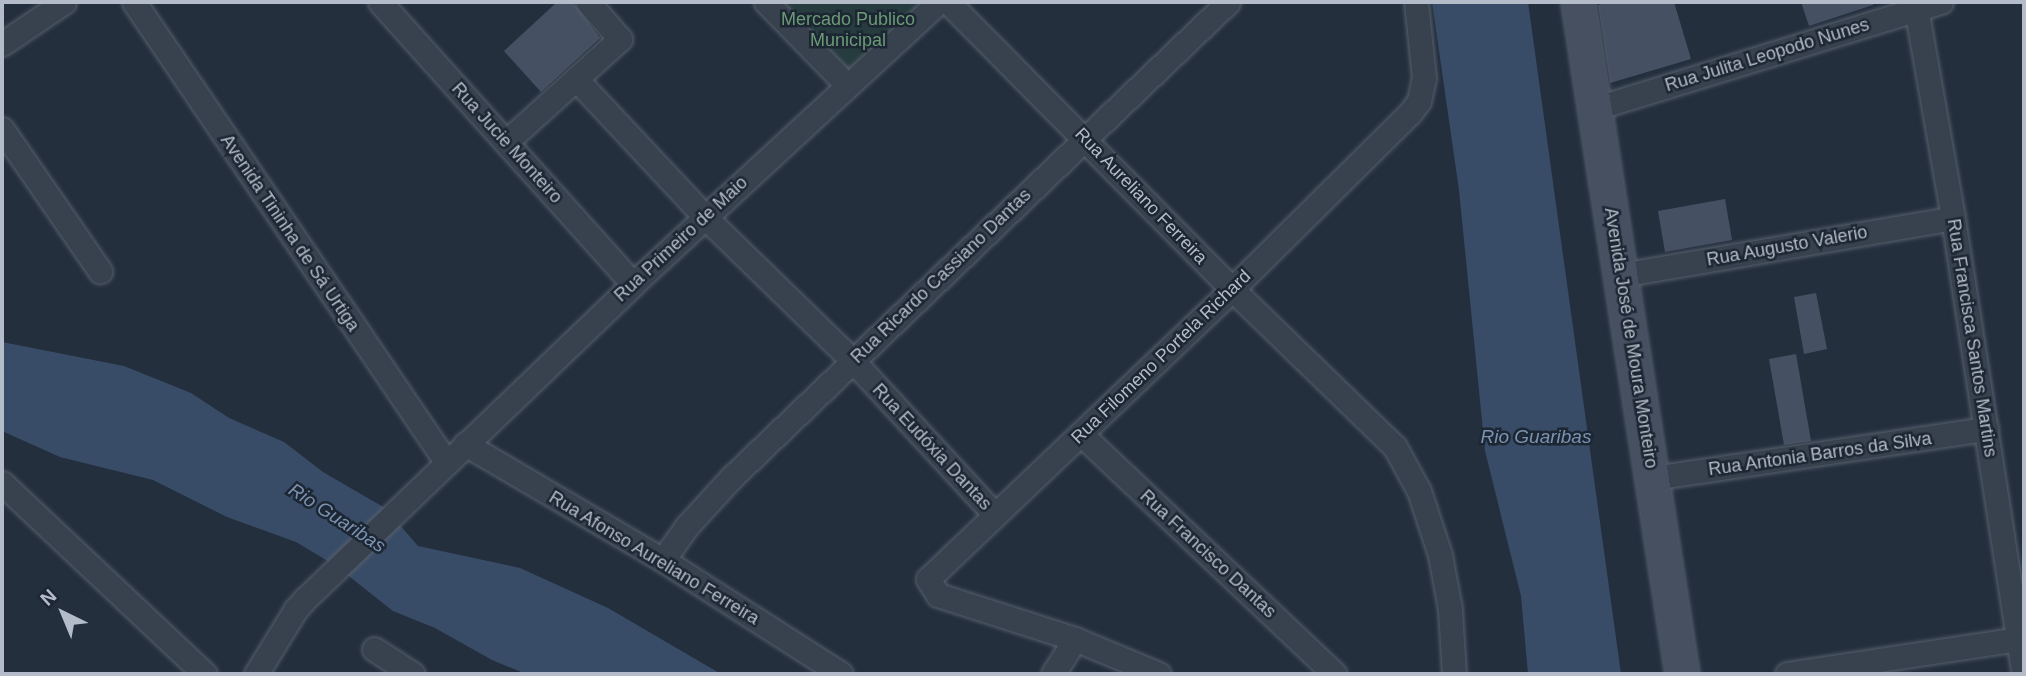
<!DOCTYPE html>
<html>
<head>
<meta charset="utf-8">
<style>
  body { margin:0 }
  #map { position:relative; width:2026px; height:676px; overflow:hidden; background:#242f3e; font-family:Helvetica,sans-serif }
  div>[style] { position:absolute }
  .green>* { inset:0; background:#263c3f }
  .water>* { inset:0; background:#394c67 }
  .building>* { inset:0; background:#455162 }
  .roads { filter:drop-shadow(0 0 2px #565f6c) drop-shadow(0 0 2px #565f6c) }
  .street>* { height:23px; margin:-11.5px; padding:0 11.5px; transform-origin:11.5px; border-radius:11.5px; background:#38414e }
  .secondary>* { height:33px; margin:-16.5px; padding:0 16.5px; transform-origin:16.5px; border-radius:16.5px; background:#465061 }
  span { translate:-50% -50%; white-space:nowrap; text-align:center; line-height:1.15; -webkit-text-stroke:5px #1d2633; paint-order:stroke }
  .park-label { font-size:18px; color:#6b9a76 }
  .street-label { font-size:18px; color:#b4bcc9 }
  .water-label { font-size:19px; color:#7c92b1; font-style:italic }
  .frame { position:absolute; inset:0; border:4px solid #b4bcc9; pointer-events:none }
  .north { position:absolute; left:28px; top:578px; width:70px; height:70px; -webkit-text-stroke:5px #1d2633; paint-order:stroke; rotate:317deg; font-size:19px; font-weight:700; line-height:28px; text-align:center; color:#b4bcc9 }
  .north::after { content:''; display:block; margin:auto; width:24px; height:32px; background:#b4bcc9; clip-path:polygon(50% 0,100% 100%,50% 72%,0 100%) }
</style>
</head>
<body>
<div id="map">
  <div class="green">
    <div style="clip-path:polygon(778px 2px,923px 2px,847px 72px)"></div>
  </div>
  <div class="water">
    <div style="clip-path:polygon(1432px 2px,1528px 2px,1621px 674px,1528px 674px,1521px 596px,1485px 451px,1459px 190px)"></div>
    <div style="clip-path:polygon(2px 342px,124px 366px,191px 393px,229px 418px,284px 442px,323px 472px,385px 508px,418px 546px,520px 568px,608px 608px,721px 674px,526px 674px,492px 660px,435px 628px,393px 611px,336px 566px,296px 542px,227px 517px,153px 480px,60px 457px,2px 431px)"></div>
  </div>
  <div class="building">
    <div style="clip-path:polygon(557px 2px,573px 2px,600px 38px,541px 92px,504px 51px)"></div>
    <div style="clip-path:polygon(1607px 2px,1674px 2px,1691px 59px,1610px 83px,1598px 5px)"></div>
    <div style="clip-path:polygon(1801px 2px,1873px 2px,1873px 5px,1809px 26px)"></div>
    <div style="clip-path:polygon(1725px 199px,1732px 240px,1665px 252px,1658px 211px)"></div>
    <div style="clip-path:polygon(1816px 293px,1827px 349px,1804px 354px,1794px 297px)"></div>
    <div style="clip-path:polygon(1796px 354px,1811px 441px,1784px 445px,1769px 359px)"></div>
  </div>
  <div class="roads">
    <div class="street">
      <div style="left:134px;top:2px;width:557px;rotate:55.83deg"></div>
      <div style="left:380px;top:2px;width:379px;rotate:48.1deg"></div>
      <div style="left:766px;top:2px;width:116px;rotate:45.7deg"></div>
      <div style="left:948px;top:2px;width:404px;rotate:45.3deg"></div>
      <div style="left:1232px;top:289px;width:227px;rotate:44.1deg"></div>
      <div style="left:1395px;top:447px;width:50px;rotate:61.4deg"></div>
      <div style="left:1419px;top:491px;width:67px;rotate:71.8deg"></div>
      <div style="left:1440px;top:555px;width:55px;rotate:79.5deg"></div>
      <div style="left:1450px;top:609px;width:65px;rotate:86.5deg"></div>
      <div style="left:1915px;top:2px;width:219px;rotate:80deg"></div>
      <div style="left:1953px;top:218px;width:461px;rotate:81.2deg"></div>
      <div style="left:2px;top:44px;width:75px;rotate:-34.1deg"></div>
      <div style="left:576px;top:79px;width:189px;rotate:46.9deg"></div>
      <div style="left:705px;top:217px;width:206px;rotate:44.2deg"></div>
      <div style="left:853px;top:361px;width:208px;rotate:47.3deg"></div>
      <div style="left:1593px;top:109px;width:364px;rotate:-17.1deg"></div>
      <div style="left:2px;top:129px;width:173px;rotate:55.4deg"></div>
      <div style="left:506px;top:142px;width:154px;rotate:-42.1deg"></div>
      <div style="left:620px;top:39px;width:49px;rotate:-130.9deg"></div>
      <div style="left:1621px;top:275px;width:337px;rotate:-9.7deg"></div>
      <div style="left:1081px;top:434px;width:349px;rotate:43.4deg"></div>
      <div style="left:465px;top:444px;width:229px;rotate:30.4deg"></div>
      <div style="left:663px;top:560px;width:211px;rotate:32.6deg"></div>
      <div style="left:1653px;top:478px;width:337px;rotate:-8.4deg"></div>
      <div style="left:2px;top:483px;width:279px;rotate:43.3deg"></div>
      <div style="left:663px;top:560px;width:42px;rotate:-54.8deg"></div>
      <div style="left:687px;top:526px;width:65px;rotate:-47.5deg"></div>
      <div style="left:731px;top:478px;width:688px;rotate:-43.76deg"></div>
      <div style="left:374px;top:649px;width:46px;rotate:32.7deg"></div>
      <div style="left:256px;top:674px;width:76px;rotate:-58.4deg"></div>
      <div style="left:296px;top:609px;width:13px;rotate:-48deg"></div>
      <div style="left:305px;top:599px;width:455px;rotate:-43.8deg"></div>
      <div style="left:633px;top:284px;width:416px;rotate:-42.7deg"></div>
      <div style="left:1053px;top:674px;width:41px;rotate:-57.8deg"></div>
      <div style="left:1159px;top:674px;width:91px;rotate:-157.4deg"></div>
      <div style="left:1075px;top:639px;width:144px;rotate:-162.2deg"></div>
      <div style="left:938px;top:595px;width:19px;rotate:-122deg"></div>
      <div style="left:928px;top:579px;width:420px;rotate:-43.6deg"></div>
      <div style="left:1232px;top:289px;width:250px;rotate:-44.7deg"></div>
      <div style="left:1410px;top:113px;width:15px;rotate:-53deg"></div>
      <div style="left:1419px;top:101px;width:24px;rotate:-78deg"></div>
      <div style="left:1424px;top:78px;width:76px;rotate:-96deg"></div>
      <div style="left:1787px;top:674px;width:235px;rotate:-8.6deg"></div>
    </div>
    <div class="secondary">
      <div style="left:1578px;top:2px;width:680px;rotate:81.2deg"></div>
    </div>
  </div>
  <div class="park-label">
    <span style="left:848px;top:30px">Mercado Publico<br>Municipal</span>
  </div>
  <div class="street-label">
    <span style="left:1767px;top:55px;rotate:-17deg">Rua Julita Leopodo Nunes</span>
    <span style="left:507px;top:143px;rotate:48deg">Rua Jucie Monteiro</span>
    <span style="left:1141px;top:196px;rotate:46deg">Rua Aureliano Ferreira</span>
    <span style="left:290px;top:233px;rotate:56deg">Avenida Tininha de Sá Urtiga</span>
    <span style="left:681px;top:239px;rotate:-43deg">Rua Primeiro de Maio</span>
    <span style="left:1787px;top:246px;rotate:-10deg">Rua Augusto Valerio</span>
    <span style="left:941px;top:276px;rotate:-44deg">Rua Ricardo Cassiano Dantas</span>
    <span style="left:1631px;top:338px;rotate:81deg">Avenida José de Moura Monteiro</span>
    <span style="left:1972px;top:338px;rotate:81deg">Rua Francisca Santos Martins</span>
    <span style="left:1161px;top:357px;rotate:-44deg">Rua Filomeno Portela Richard</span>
    <span style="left:932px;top:447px;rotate:47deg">Rua Eudóxia Dantas</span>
    <span style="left:1820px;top:454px;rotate:-8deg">Rua Antonia Barros da Silva</span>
    <span style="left:1208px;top:554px;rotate:43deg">Rua Francisco Dantas</span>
    <span style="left:654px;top:558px;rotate:31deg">Rua Afonso Aureliano Ferreira</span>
  </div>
  <div class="water-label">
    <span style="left:1536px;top:437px">Rio Guaribas</span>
    <span style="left:337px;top:518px;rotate:33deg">Rio Guaribas</span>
  </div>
  <div class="frame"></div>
  <div class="north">N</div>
</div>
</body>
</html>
